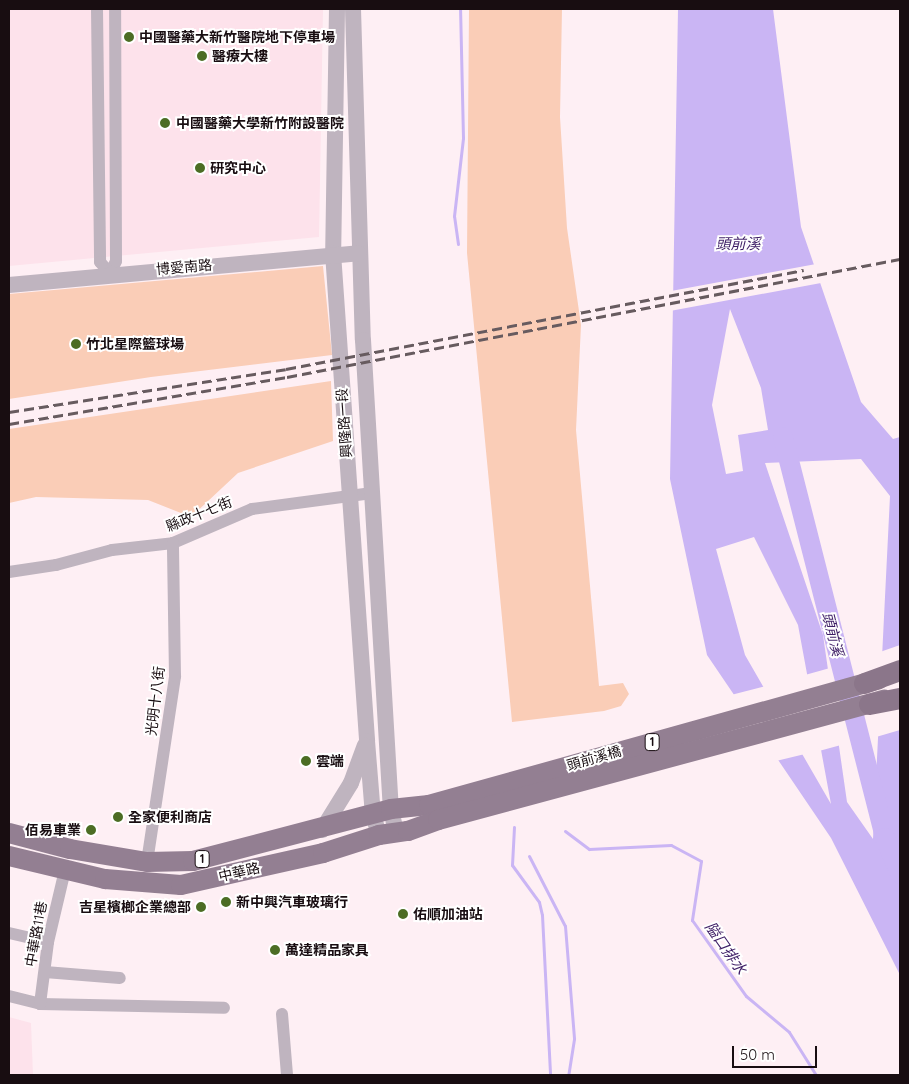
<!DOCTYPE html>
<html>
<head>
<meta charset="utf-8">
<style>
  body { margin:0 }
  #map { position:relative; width:909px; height:1084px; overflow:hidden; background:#feeff4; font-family:Quicksand,"Noto Sans TC",sans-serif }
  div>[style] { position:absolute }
  .built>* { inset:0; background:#fde2eb }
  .green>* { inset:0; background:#facdb7 }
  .water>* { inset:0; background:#cab5f4 }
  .pier>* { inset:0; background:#feeff4 }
  .stream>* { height:3px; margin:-1.5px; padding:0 1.5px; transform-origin:1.5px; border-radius:1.5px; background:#cab5f4 }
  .river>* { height:20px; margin:-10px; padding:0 10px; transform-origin:10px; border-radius:10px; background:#cab5f4 }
  .minor>* { height:12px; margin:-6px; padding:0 6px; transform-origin:6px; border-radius:6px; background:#bfb4bf }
  .tertiary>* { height:16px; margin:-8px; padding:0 8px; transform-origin:8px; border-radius:8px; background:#bfb4bf }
  .primary>* { height:20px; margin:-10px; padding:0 10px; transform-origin:10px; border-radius:10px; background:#937f92 }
  .trunk>* { height:21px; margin:-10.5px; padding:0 10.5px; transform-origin:10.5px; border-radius:10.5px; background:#8b768a }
  .rail>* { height:3px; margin-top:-1.5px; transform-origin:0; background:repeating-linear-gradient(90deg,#675b5f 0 10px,transparent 0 15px) }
  .dots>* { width:14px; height:14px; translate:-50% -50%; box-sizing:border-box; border:2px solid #fff; border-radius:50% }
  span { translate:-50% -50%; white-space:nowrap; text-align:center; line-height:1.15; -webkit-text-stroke:4px #fff; paint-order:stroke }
  .shield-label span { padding:1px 4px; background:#fff; border:1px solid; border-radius:4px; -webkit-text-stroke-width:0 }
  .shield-label { font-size:12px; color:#180d11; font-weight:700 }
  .poi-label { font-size:14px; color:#180d11; font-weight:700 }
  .left { translate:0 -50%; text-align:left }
  .right { translate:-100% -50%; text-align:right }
  .street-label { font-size:14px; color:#180d11 }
  .water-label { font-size:15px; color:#3d1d65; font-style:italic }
  .frame { position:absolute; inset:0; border:10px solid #180d11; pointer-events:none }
  .scale { position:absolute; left:732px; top:1046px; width:85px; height:22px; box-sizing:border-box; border:2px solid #180d11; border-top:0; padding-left:6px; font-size:15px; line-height:18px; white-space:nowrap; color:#180d11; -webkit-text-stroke:4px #fff; paint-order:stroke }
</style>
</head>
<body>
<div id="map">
  <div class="built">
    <div style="clip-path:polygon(9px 9px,323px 9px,319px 237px,9px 266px)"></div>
    <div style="clip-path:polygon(9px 1017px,31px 1023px,33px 1075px,9px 1075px)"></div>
  </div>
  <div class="green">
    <div style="clip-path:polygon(469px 9px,562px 9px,560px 117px,567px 228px,581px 325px,576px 430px,599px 686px,623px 683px,629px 694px,621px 706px,604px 711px,512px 722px,467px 253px)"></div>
    <div style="clip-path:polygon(323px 266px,332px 355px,151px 377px,9px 399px,9px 294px)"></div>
    <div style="clip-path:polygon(331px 381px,333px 441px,238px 473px,191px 517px,148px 500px,36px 497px,9px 503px,9px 429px)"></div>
  </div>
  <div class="water">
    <div style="clip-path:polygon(evenodd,678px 9px,773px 9px,801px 227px,861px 402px,893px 439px,900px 437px,900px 975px,831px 838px,707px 655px,670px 479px,678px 9px,730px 309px,761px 388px,768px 430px,738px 435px,743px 471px,726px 474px,712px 405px,730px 309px,678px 9px,861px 459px,890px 496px,873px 839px,847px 802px,823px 635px,765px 463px,861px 459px,678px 9px,754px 537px,798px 625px,831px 804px,745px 655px,716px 549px,754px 537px)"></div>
  </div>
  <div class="pier">
    <div style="clip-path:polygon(816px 264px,821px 283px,670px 311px,671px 291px)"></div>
    <div style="clip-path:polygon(900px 645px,900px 730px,876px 737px,880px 652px)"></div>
    <div style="clip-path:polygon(830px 668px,841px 745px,819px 751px,805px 675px)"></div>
    <div style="clip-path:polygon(766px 686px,805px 754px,776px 761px,731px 695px)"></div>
  </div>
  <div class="stream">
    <div style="left:458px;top:244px;width:28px;rotate:-98deg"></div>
    <div style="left:454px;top:216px;width:79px;rotate:-83.4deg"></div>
    <div style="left:463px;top:138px;width:129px;rotate:-91.3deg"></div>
    <div style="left:514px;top:827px;width:38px;rotate:93deg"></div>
    <div style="left:512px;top:865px;width:46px;rotate:53.9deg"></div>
    <div style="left:539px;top:902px;width:13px;rotate:77deg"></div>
    <div style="left:542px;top:915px;width:160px;rotate:87.1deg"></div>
    <div style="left:565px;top:831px;width:30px;rotate:37deg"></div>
    <div style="left:589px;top:849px;width:82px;rotate:-2.8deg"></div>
    <div style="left:671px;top:845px;width:34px;rotate:28deg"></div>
    <div style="left:701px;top:861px;width:60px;rotate:98.7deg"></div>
    <div style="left:692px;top:920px;width:93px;rotate:54.6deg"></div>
    <div style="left:746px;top:996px;width:56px;rotate:39.9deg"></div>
    <div style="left:789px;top:1032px;width:51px;rotate:57.9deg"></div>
    <div style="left:529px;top:856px;width:79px;rotate:62.8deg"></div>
    <div style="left:565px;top:926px;width:113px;rotate:85.4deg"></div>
    <div style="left:574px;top:1039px;width:36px;rotate:99deg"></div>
  </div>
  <div class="river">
    <div style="left:783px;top:437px;width:414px;rotate:75.7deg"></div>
    <div style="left:885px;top:838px;width:39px;rotate:67deg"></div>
  </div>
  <div class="minor">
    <div style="left:97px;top:9px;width:253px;rotate:89.3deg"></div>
    <div style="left:100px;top:262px;width:15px;rotate:48deg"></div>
    <div style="left:110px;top:273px;width:13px;rotate:-63deg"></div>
    <div style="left:116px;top:261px;width:252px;rotate:-90.2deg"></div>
    <div style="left:9px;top:572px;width:48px;rotate:-8.5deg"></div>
    <div style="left:56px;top:565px;width:58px;rotate:-15deg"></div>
    <div style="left:112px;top:550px;width:61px;rotate:-6.5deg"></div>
    <div style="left:173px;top:543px;width:86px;rotate:-23.3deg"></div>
    <div style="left:252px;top:509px;width:121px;rotate:-7.6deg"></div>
    <div style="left:147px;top:862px;width:188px;rotate:-81.4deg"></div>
    <div style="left:175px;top:676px;width:133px;rotate:-90.9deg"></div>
    <div style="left:9px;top:933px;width:40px;rotate:13deg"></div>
    <div style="left:45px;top:972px;width:75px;rotate:4.6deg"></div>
    <div style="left:9px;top:996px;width:32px;rotate:14deg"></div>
    <div style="left:40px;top:1004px;width:184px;rotate:1.2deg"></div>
    <div style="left:40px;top:1004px;width:63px;rotate:-82.6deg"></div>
    <div style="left:48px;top:942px;width:74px;rotate:-76.7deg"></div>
    <div style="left:282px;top:1014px;width:61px;rotate:85.3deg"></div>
  </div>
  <div class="tertiary">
    <div style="left:337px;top:9px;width:244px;rotate:90.9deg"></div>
    <div style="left:333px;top:253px;width:489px;rotate:86deg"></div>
    <div style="left:367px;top:741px;width:74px;rotate:85.4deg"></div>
    <div style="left:373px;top:815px;width:21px;rotate:73deg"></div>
    <div style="left:353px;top:9px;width:331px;rotate:88.3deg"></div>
    <div style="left:363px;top:340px;width:470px;rotate:86.6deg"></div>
    <div style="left:391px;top:809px;width:24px;rotate:78deg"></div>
    <div style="left:9px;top:285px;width:351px;rotate:-5.2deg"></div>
    <div style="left:322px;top:830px;width:55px;rotate:-58.3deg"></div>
    <div style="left:351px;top:783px;width:40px;rotate:-69.8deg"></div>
  </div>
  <div class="primary">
    <div style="left:9px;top:833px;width:63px;rotate:14.7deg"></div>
    <div style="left:70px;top:849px;width:78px;rotate:9.6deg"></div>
    <div style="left:147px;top:862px;width:46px;rotate:-1.2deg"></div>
    <div style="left:193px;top:861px;width:205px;rotate:-14.7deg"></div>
    <div style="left:391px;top:809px;width:38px;rotate:-6deg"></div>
    <div style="left:429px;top:805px;width:467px;rotate:-15.6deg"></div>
    <div style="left:9px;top:856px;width:99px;rotate:13.5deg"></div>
    <div style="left:105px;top:879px;width:76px;rotate:4.5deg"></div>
    <div style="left:181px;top:885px;width:146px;rotate:-12.7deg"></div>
    <div style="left:323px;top:853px;width:59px;rotate:-17.8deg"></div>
    <div style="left:379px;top:835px;width:29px;rotate:-8deg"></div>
    <div style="left:408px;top:831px;width:32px;rotate:-20deg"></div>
    <div style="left:438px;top:820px;width:462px;rotate:-15.1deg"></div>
  </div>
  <div class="trunk">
    <div style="left:864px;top:683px;width:38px;rotate:-20deg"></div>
    <div style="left:869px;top:704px;width:32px;rotate:-11deg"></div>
  </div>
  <div class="rail">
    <div style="left:9px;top:412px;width:280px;rotate:-8.8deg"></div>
    <div style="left:286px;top:369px;width:527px;rotate:-10.82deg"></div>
    <div style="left:9px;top:424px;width:282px;rotate:-9.6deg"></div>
    <div style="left:287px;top:377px;width:624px;rotate:-10.9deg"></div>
  </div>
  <div class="dots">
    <div style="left:129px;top:37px;background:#4c6d24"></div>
    <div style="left:202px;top:56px;background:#4c6d24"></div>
    <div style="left:165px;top:123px;background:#4c6d24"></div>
    <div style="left:200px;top:168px;background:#4c6d24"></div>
    <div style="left:76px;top:344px;background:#4c6d24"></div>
    <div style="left:306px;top:761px;background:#4c6d24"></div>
    <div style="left:118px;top:817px;background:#4c6d24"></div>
    <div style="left:91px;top:830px;background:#4c6d24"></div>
    <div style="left:226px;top:902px;background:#4c6d24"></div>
    <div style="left:201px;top:907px;background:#4c6d24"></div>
    <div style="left:403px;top:914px;background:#4c6d24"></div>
    <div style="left:275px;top:950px;background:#4c6d24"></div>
  </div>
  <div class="shield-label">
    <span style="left:652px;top:742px">1</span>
    <span style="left:202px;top:859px">1</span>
  </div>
  <div class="poi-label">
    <span class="left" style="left:139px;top:37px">中國醫藥大新竹醫院地下停車場</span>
    <span class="left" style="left:212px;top:56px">醫療大樓</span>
    <span class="left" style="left:176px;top:123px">中國醫藥大學新竹附設醫院</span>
    <span class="left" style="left:210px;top:168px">研究中心</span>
    <span class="left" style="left:86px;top:344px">竹北星際籃球場</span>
    <span class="left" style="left:316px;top:761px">雲端</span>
    <span class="left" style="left:128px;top:817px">全家便利商店</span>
    <span class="right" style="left:81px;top:830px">佰易車業</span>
    <span class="left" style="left:236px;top:902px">新中興汽車玻璃行</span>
    <span class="right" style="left:191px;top:907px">吉星檳榔企業總部</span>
    <span class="left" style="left:413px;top:914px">佑順加油站</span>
    <span class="left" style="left:285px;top:950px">萬達精品家具</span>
  </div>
  <div class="street-label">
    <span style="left:184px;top:267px;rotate:-5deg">博愛南路</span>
    <span style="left:344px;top:423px;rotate:-94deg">興隆路一段</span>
    <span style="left:199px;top:514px;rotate:-22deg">縣政十七街</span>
    <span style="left:155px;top:701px;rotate:-83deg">光明十八街</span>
    <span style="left:594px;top:758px;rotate:-16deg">頭前溪橋</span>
    <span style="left:239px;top:872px;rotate:-13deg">中華路</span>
    <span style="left:36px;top:934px;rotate:-80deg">中華路11巷</span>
  </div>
  <div class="water-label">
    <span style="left:738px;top:244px">頭前溪</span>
    <span style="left:833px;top:634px;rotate:76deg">頭前溪</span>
    <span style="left:726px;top:948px;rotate:55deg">隘口排水</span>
  </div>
  <div class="frame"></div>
  <div class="scale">50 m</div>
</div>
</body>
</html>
